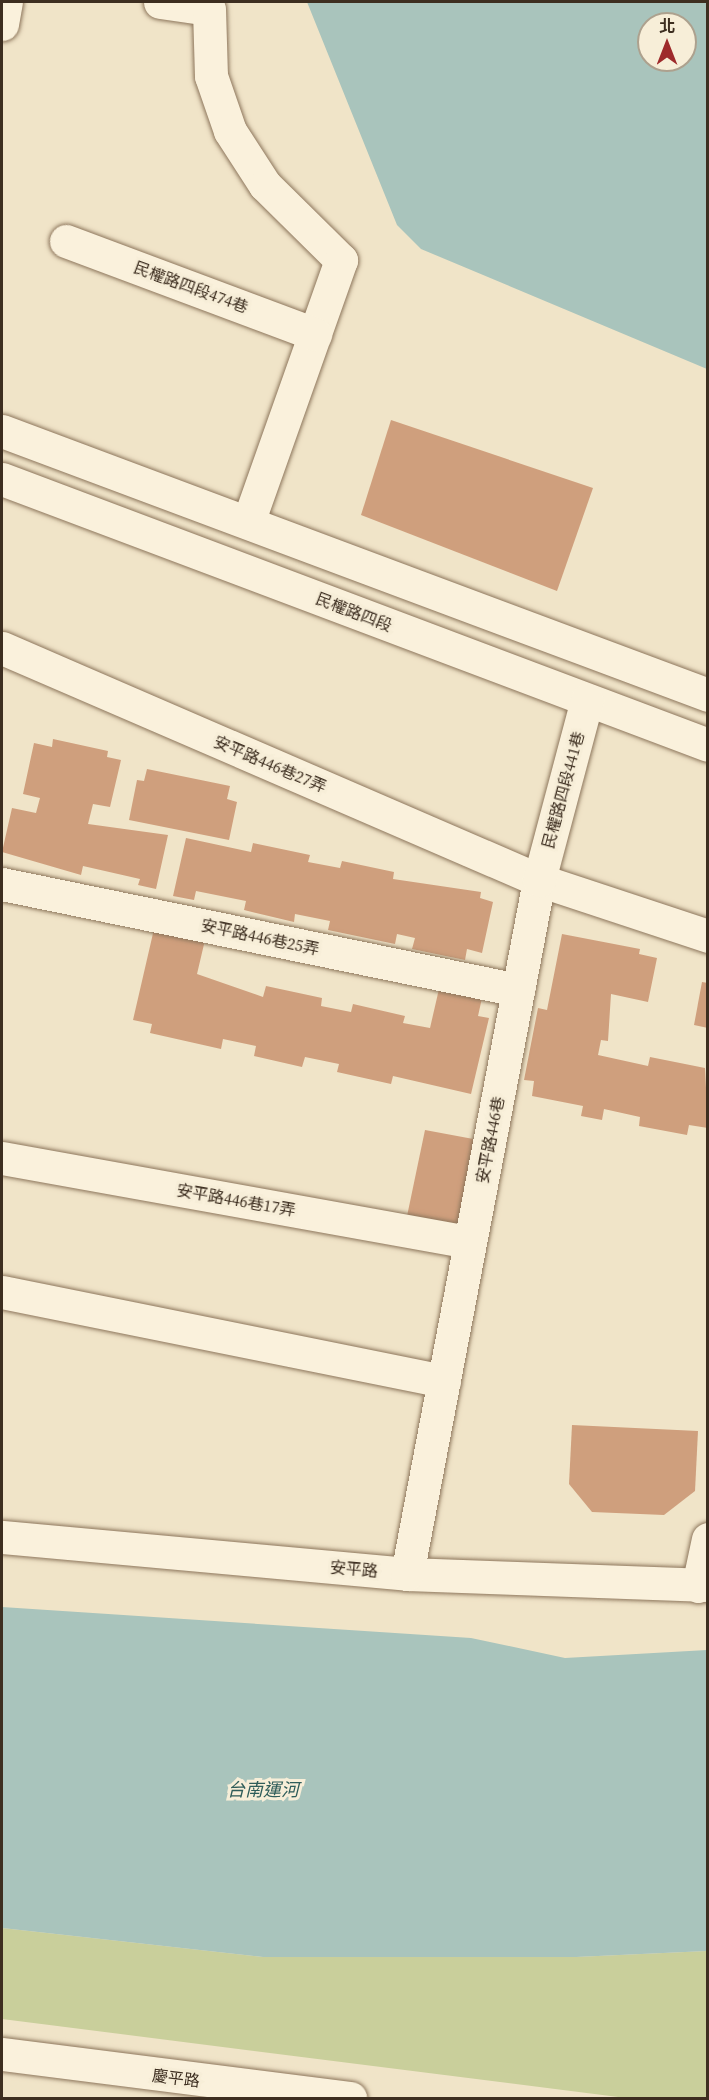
<!DOCTYPE html>
<html>
<head>
<meta charset="utf-8">
<style>
  body { margin:0 }
  #map { position:relative; width:709px; height:2100px; overflow:hidden; background:#f0e4c8; font-family:"Source Serif 4","Noto Sans TC",serif }
  div>[style] { position:absolute }
  .green>* { inset:0; background:#c9cf9b }
  .water>* { inset:0; background:#a9c4bc }
  .building>* { inset:0; background:#cf9f7d }
  .roads { filter:drop-shadow(0 0 2px #8d765c) drop-shadow(0 0 2px #8d765c) }
  .minor>* { height:33px; margin:-16.5px; padding:0 16.5px; transform-origin:16.5px; border-radius:16.5px; background:#faf1dc }
  span { translate:-50% -50%; white-space:nowrap; text-align:center; line-height:1.15; -webkit-text-stroke:6px #f7eed8; paint-order:stroke }
  .street-label { font-size:16px; color:#3d2e20 }
  .water-label { font-size:18px; color:#2f5d5a; font-style:italic }
  .frame { position:absolute; inset:0; border:3px solid #3d2e20; pointer-events:none }
  .north { position:absolute; left:637px; top:12px; width:60px; height:60px; box-sizing:border-box; background:#f7eed8; border:2px solid #ada18e; border-radius:50%; rotate:0deg; font-size:16px; font-weight:700; line-height:24px; text-align:center; color:#3d2e20 }
  .north::after { content:''; display:block; margin:auto; width:21px; height:27px; background:#9e2a2b; clip-path:polygon(50% 0,100% 100%,50% 72%,0 100%) }
</style>
</head>
<body>
<div id="map">
  <div class="green">
    <div style="clip-path:polygon(2px 1928px,263px 1957px,576px 1957px,707px 1951px,707px 2098px,626px 2098px,2px 2019px)"></div>
  </div>
  <div class="water">
    <div style="clip-path:polygon(evenodd,307px 2px,707px 2px,707px 369px,421px 249px,397px 225px,307px 2px,649px 24px,685px 24px,685px 60px,649px 60px,649px 24px)"></div>
    <div style="clip-path:polygon(2px 1607px,471px 1638px,565px 1658px,707px 1650px,707px 1951px,576px 1957px,263px 1957px,2px 1928px)"></div>
  </div>
  <div class="building">
    <div style="clip-path:polygon(391px 420px,593px 488px,557px 591px,361px 515px)"></div>
    <div style="clip-path:polygon(53px 739px,108px 751px,107px 757px,121px 760px,110px 807px,93px 804px,88px 824px,168px 835px,156px 889px,138px 885px,140px 879px,83px 866px,81px 875px,2px 852px,12px 808px,36px 813px,40px 798px,23px 794px,34px 743px,52px 747px)"></div>
    <div style="clip-path:polygon(147px 769px,230px 786px,227px 799px,237px 802px,229px 840px,129px 820px,137px 780px,144px 781px)"></div>
    <div style="clip-path:polygon(186px 838px,251px 852px,253px 843px,310px 855px,308px 862px,340px 868px,342px 861px,394px 872px,393px 879px,481px 892px,480px 898px,493px 902px,482px 953px,467px 949px,465px 960px,412px 949px,415px 938px,397px 934px,395px 944px,328px 930px,330px 921px,295px 914px,294px 922px,244px 910px,246px 901px,196px 891px,194px 900px,173px 896px)"></div>
    <div style="clip-path:polygon(154px 929px,205px 940px,197px 974px,263px 997px,266px 986px,322px 998px,321px 1006px,351px 1012px,353px 1004px,405px 1016px,403px 1023px,430px 1028px,439px 989px,482px 998px,478px 1016px,489px 1018px,471px 1094px,393px 1076px,391px 1084px,337px 1072px,339px 1064px,305px 1057px,302px 1067px,254px 1056px,256px 1046px,223px 1039px,221px 1049px,150px 1033px,152px 1024px,133px 1020px)"></div>
    <div style="clip-path:polygon(562px 934px,640px 949px,639px 954px,657px 958px,648px 1002px,611px 994px,608px 1041px,601px 1040px,598px 1055px,648px 1066px,650px 1057px,705px 1068px,708px 1128px,689px 1125px,687px 1135px,639px 1126px,640px 1117px,604px 1109px,602px 1120px,581px 1116px,583px 1106px,532px 1096px,534px 1081px,524px 1080px,538px 1008px,547px 1010px)"></div>
    <div style="clip-path:polygon(702px 982px,708px 983px,708px 1028px,694px 1025px)"></div>
    <div style="clip-path:polygon(425px 1130px,484px 1141px,465px 1233px,406px 1221px)"></div>
    <div style="clip-path:polygon(572px 1425px,698px 1431px,695px 1491px,664px 1515px,592px 1512px,569px 1484px)"></div>
  </div>
  <div class="roads">
    <div class="minor">
      <div style="left:160px;top:2px;width:49px;rotate:8.1deg"></div>
      <div style="left:209px;top:9px;width:67px;rotate:88.3deg"></div>
      <div style="left:211px;top:76px;width:58px;rotate:70.9deg"></div>
      <div style="left:230px;top:131px;width:64px;rotate:57.1deg"></div>
      <div style="left:265px;top:185px;width:107px;rotate:44.6deg"></div>
      <div style="left:341px;top:260px;width:278px;rotate:109.5deg"></div>
      <div style="left:2px;top:24px;width:22px;rotate:-80deg"></div>
      <div style="left:66px;top:241px;width:266px;rotate:20.5deg"></div>
      <div style="left:2px;top:431px;width:754px;rotate:20.5deg"></div>
      <div style="left:2px;top:479px;width:754px;rotate:20.64deg"></div>
      <div style="left:2px;top:648px;width:585px;rotate:23.37deg"></div>
      <div style="left:539px;top:880px;width:178px;rotate:18.3deg"></div>
      <div style="left:2px;top:884px;width:527px;rotate:11.61deg"></div>
      <div style="left:2px;top:1158px;width:475px;rotate:10.2deg"></div>
      <div style="left:2px;top:1292px;width:451px;rotate:11.4deg"></div>
      <div style="left:2px;top:1537px;width:407px;rotate:5.2deg"></div>
      <div style="left:407px;top:1574px;width:301px;rotate:2.1deg"></div>
      <div style="left:407px;top:1574px;width:706px;rotate:-79.23deg"></div>
      <div style="left:539px;top:880px;width:186px;rotate:-75.1deg"></div>
      <div style="left:698px;top:1586px;width:48px;rotate:-78deg"></div>
      <div style="left:2px;top:2054px;width:351px;rotate:7.2deg"></div>
    </div>
  </div>
  <div class="street-label">
    <span style="left:191px;top:287px;rotate:20deg">民權路四段474巷</span>
    <span style="left:354px;top:612px;rotate:21deg">民權路四段</span>
    <span style="left:270px;top:764px;rotate:23deg">安平路446巷27弄</span>
    <span style="left:563px;top:790px;rotate:-75deg">民權路四段441巷</span>
    <span style="left:260px;top:937px;rotate:12deg">安平路446巷25弄</span>
    <span style="left:490px;top:1140px;rotate:-79deg">安平路446巷</span>
    <span style="left:236px;top:1200px;rotate:10deg">安平路446巷17弄</span>
    <span style="left:354px;top:1569px;rotate:5deg">安平路</span>
    <span style="left:176px;top:2078px;rotate:7deg">慶平路</span>
  </div>
  <div class="water-label">
    <span style="left:263px;top:1790px">台南運河</span>
  </div>
  <div class="frame"></div>
  <div class="north">北</div>
</div>
</body>
</html>
